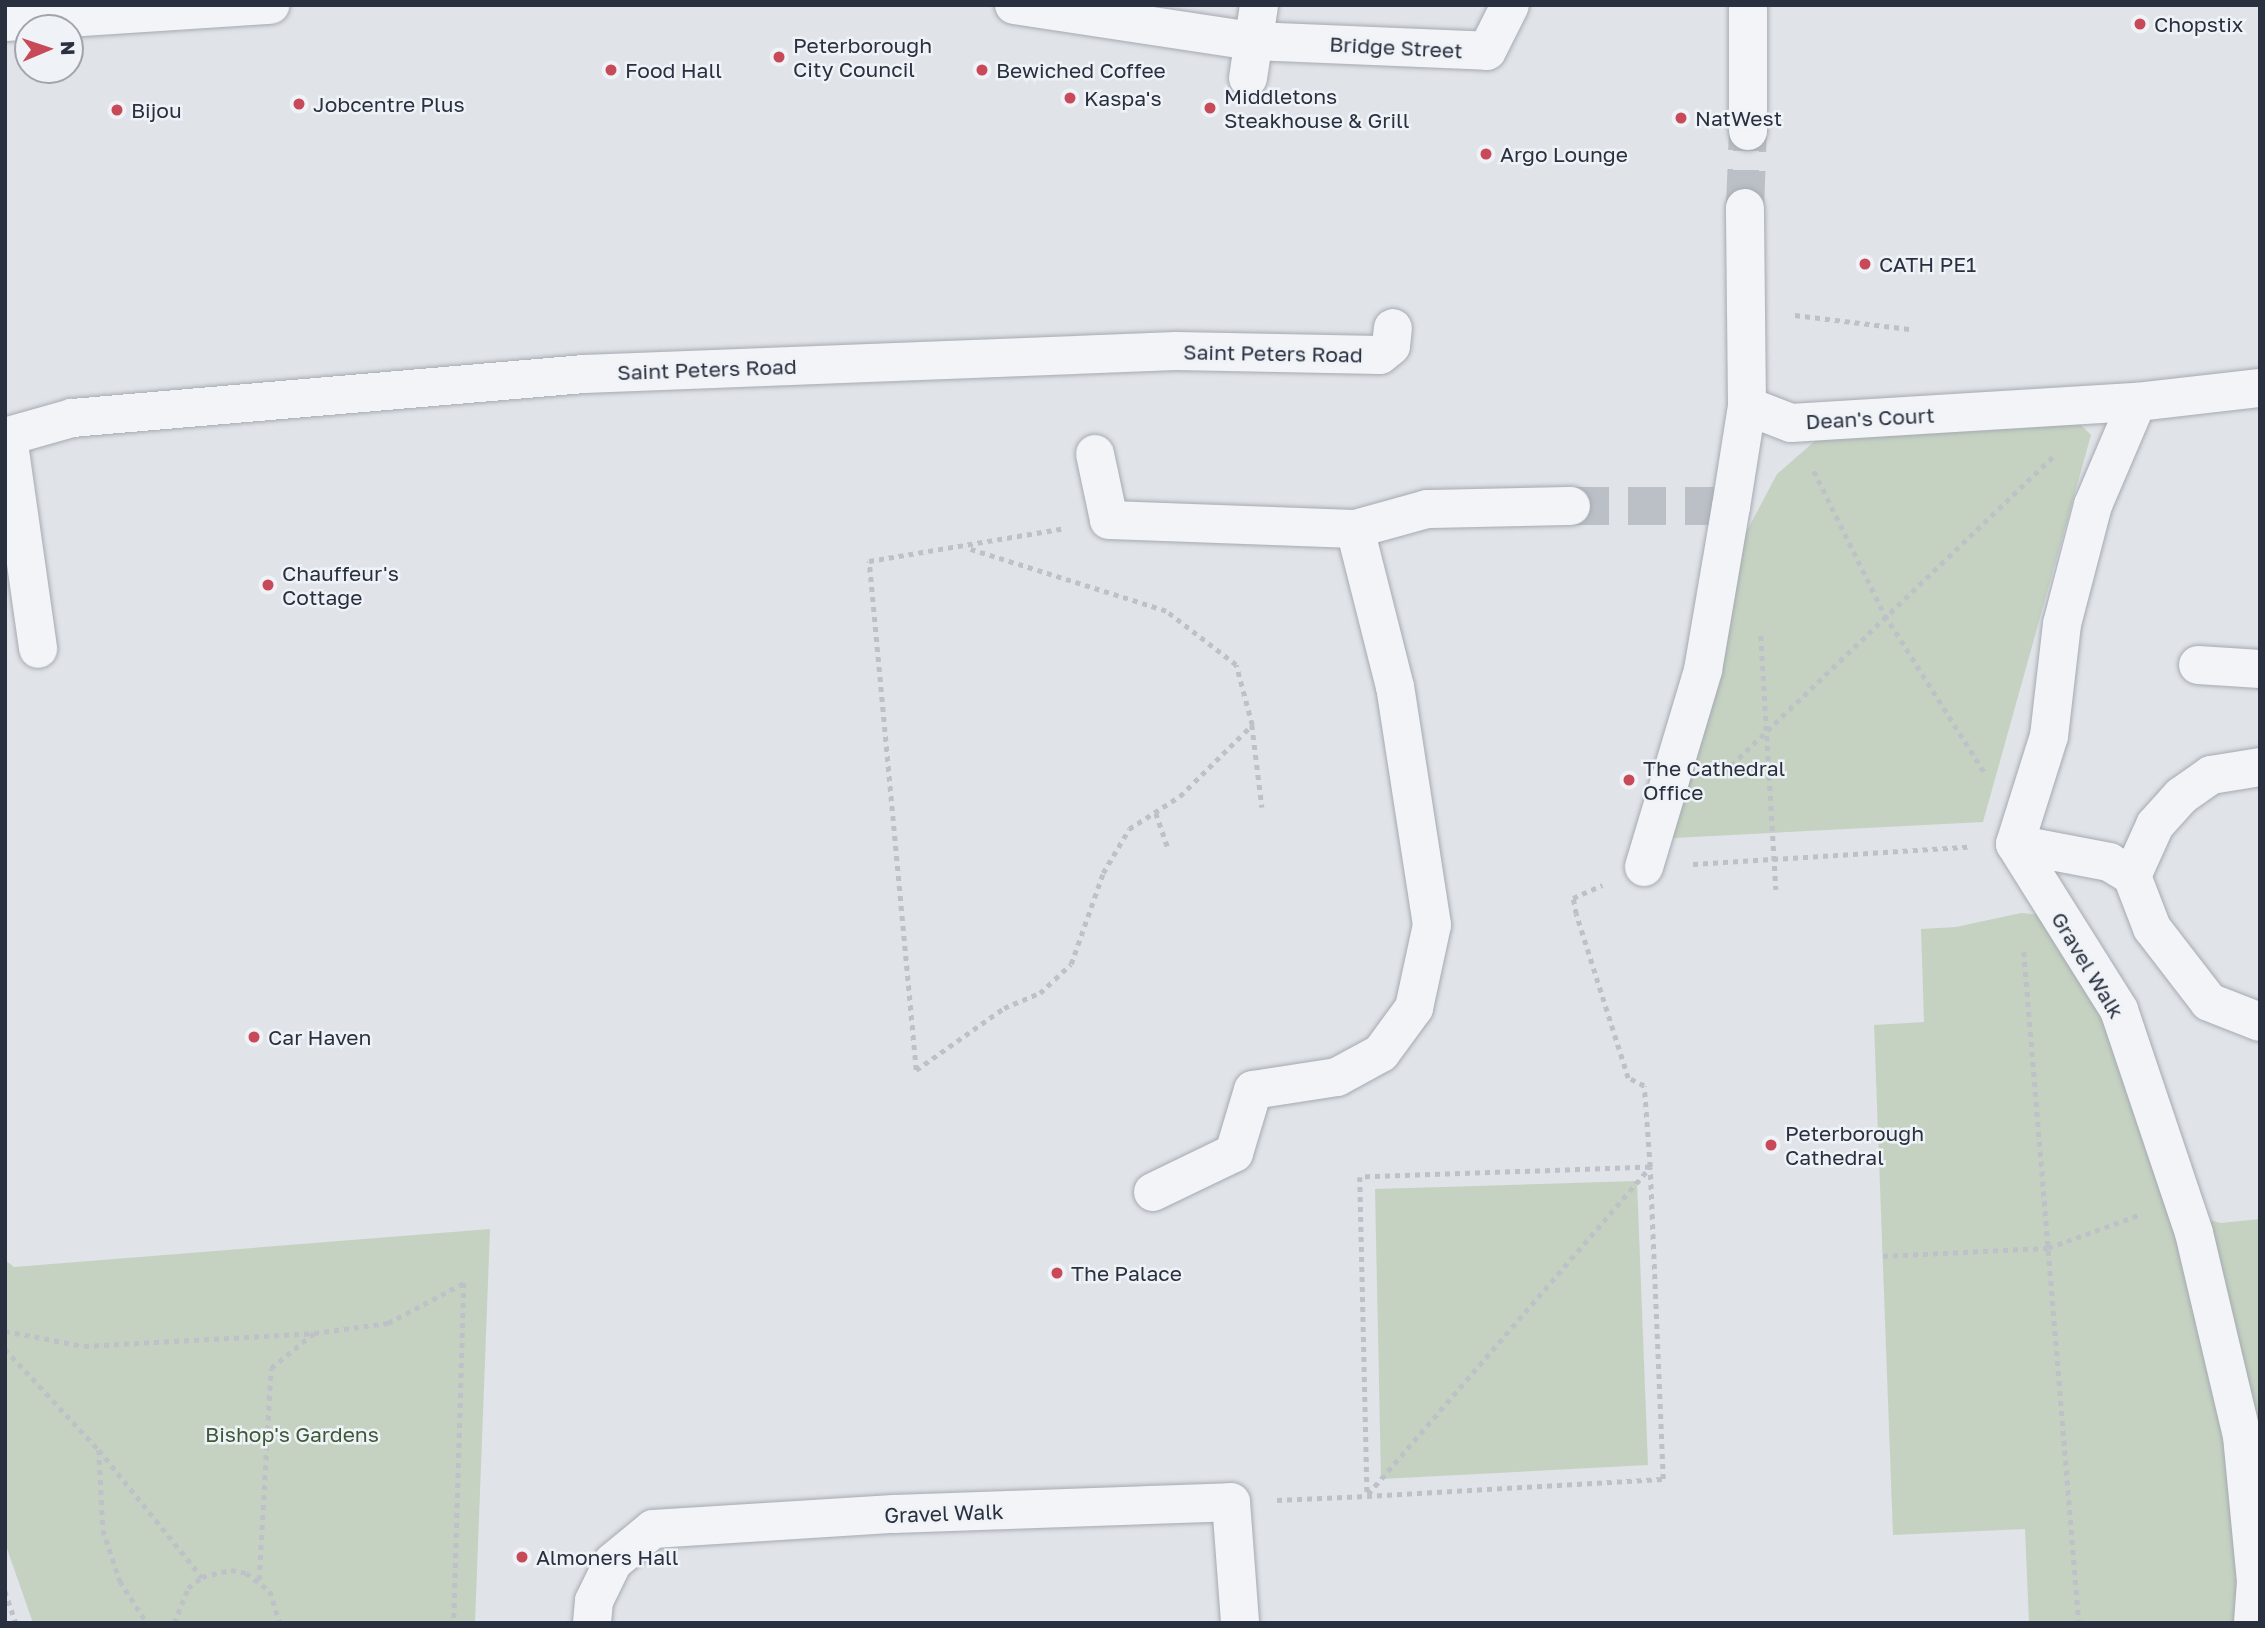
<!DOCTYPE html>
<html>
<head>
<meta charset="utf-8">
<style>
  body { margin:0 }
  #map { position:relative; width:2265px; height:1628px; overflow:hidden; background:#e0e3e8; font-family:"Golos Text",sans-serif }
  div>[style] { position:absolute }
  .green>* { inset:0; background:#c5d2c1 }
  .minor-tunnel>* { height:38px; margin-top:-19px; transform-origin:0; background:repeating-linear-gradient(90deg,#bbbfc6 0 38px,transparent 0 57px) }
  .path>* { height:4.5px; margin-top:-2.25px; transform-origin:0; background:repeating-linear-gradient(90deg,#bec1c7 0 5px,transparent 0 10px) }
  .roads { filter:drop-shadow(0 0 2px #a5aab2) drop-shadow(0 0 2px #a5aab2) }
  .minor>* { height:38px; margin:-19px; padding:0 19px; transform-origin:19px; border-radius:19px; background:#f2f4f7 }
  .dots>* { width:19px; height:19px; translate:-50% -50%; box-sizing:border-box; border:4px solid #eff2f6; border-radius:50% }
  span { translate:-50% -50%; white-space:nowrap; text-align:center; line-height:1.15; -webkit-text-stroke:5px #eff2f6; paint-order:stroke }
  .poi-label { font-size:21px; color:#29303f }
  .left { translate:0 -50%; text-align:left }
  .street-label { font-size:21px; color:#29303f }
  .park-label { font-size:21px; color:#3c5a37 }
  .frame { position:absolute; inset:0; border:7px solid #29303f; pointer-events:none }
  .north { position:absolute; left:14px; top:14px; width:70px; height:70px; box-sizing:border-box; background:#eff2f6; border:2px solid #a0a4ad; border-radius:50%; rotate:88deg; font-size:19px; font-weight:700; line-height:28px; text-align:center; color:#29303f }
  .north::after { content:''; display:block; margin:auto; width:24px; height:32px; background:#c84a58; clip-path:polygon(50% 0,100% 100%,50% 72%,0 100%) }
</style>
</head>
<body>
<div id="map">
  <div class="green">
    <div style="clip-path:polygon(2080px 424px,2091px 435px,1983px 822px,1654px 839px,1731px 561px,1777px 474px,1831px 427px)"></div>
    <div style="clip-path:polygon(2021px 913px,2044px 915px,2072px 933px,2177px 1212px,2221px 1223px,2260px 1219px,2260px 1623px,2029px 1623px,2025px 1529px,1893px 1535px,1874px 1025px,1924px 1022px,1921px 929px,1956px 927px)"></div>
    <div style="clip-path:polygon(1637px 1181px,1648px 1465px,1381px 1479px,1375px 1189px)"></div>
    <div style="clip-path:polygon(490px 1229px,475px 1623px,33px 1623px,5px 1543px,5px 1260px,14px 1267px)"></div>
  </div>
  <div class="minor-tunnel">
    <div style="left:1745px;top:208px;width:77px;rotate:-87.8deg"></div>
    <div style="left:1571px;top:506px;width:143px"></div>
  </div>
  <div class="path">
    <div style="left:1795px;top:315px;width:115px;rotate:7deg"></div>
    <div style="left:1814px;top:471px;width:161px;rotate:63.8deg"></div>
    <div style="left:1885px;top:615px;width:187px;rotate:57.7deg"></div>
    <div style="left:1761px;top:636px;width:254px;rotate:86.6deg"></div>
    <div style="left:1252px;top:725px;width:83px;rotate:83deg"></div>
    <div style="left:1724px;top:772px;width:457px;rotate:-43.8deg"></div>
    <div style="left:1156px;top:813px;width:36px;rotate:71deg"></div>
    <div style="left:1693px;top:864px;width:275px;rotate:-3.6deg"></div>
    <div style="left:2024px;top:952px;width:673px;rotate:85.31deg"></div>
    <div style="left:916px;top:1070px;width:108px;rotate:-35.2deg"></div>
    <div style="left:1004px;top:1008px;width:39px;rotate:-23deg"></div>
    <div style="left:1040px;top:993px;width:42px;rotate:-43.1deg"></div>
    <div style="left:1071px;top:964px;width:96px;rotate:-70.6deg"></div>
    <div style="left:1103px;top:873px;width:51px;rotate:-59.4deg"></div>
    <div style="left:1129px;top:829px;width:61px;rotate:-32.9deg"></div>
    <div style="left:1180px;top:796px;width:101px;rotate:-44.6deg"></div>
    <div style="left:1252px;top:725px;width:62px;rotate:-104.9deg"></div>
    <div style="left:1236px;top:665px;width:88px;rotate:-142.4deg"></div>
    <div style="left:1166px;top:611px;width:210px;rotate:-162.5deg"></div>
    <div style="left:916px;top:1070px;width:511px;rotate:-95.28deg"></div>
    <div style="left:869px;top:561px;width:195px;rotate:-9.5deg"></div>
    <div style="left:1883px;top:1256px;width:165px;rotate:-2.8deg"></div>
    <div style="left:2048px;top:1248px;width:97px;rotate:-19.9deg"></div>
    <div style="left:5px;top:1331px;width:80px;rotate:10.8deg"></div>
    <div style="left:84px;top:1346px;width:230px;rotate:-3.2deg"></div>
    <div style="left:314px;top:1333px;width:75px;rotate:-7.7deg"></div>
    <div style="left:388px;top:1323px;width:86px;rotate:-27.8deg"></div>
    <div style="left:464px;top:1283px;width:340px;rotate:91.7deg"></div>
    <div style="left:5px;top:1349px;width:138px;rotate:47.1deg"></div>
    <div style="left:99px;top:1450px;width:164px;rotate:51deg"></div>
    <div style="left:99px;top:1450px;width:80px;rotate:87.1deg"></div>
    <div style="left:103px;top:1530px;width:54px;rotate:71.6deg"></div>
    <div style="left:120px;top:1581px;width:50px;rotate:57.3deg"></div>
    <div style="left:1368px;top:1494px;width:432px;rotate:-49.2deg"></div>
    <div style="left:1650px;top:1167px;width:81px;rotate:-94.2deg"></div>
    <div style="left:1644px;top:1086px;width:18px;rotate:-153deg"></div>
    <div style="left:1628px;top:1078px;width:172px;rotate:-107.6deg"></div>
    <div style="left:1576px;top:914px;width:16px;rotate:-101deg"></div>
    <div style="left:1573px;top:898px;width:32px;rotate:-24deg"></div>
    <div style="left:1277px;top:1500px;width:90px;rotate:-2.5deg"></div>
    <div style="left:1367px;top:1496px;width:296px;rotate:-3.3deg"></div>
    <div style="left:1663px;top:1479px;width:312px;rotate:-92.4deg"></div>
    <div style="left:1650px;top:1167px;width:290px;rotate:178deg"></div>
    <div style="left:1360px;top:1177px;width:319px;rotate:88.7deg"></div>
    <div style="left:259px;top:1580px;width:212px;rotate:-86.8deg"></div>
    <div style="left:271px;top:1368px;width:55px;rotate:-39.1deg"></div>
    <div style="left:5px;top:1591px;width:34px;rotate:71deg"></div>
    <div style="left:174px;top:1623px;width:38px;rotate:-68deg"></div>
    <div style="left:188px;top:1588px;width:18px;rotate:-38deg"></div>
    <div style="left:202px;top:1577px;width:30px;rotate:-14deg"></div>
    <div style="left:231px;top:1570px;width:15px;rotate:11deg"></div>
    <div style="left:246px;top:1573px;width:30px;rotate:37deg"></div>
    <div style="left:270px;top:1591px;width:34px;rotate:73deg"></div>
  </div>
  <div class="roads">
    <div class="minor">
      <div style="left:1014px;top:5px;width:242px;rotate:8.6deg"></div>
      <div style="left:1253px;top:41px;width:234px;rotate:2.4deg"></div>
      <div style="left:1487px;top:51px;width:51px;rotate:-63.4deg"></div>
      <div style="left:1748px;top:5px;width:126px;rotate:90deg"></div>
      <div style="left:5px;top:22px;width:266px;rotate:-3.7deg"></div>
      <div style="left:1248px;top:78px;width:74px;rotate:-81.4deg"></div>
      <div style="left:2137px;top:402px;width:112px;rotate:113.1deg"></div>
      <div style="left:2093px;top:505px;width:123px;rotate:104.6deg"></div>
      <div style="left:2062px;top:624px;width:113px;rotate:96.6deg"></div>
      <div style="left:2049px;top:736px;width:113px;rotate:107.5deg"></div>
      <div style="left:2015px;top:844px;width:196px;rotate:57.9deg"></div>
      <div style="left:2119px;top:1010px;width:235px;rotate:71.4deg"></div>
      <div style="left:2194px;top:1233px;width:209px;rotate:76.7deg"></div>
      <div style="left:2242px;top:1436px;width:146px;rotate:84.5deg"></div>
      <div style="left:2256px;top:1581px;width:42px;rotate:94.1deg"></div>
      <div style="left:1747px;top:406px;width:47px;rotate:21.1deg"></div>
      <div style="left:1791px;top:423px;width:347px;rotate:-3.5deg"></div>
      <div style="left:2137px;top:402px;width:124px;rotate:-6.5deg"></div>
      <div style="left:5px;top:437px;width:70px;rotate:-15.8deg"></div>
      <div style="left:72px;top:418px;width:514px;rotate:-4.91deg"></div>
      <div style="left:584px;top:374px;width:592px;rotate:-2.22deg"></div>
      <div style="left:1176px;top:351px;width:204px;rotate:1.1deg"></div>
      <div style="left:1380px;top:355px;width:14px;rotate:-39deg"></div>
      <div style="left:1391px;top:346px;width:18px;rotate:-84deg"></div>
      <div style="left:8px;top:437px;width:214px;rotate:81.9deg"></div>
      <div style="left:1095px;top:454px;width:67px;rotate:78deg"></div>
      <div style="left:1109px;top:520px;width:246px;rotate:2.1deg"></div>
      <div style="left:2198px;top:665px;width:62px;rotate:3.7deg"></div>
      <div style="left:2015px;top:844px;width:96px;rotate:10.8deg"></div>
      <div style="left:2109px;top:862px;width:27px;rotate:31deg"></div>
      <div style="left:2132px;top:876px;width:56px;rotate:69deg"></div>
      <div style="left:2152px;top:928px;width:93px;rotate:52.4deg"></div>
      <div style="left:2209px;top:1002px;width:55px;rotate:21.4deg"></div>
      <div style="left:1644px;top:867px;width:206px;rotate:-73.3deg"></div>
      <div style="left:1703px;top:670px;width:165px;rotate:-80.3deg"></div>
      <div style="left:1731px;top:507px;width:102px;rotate:-81deg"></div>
      <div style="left:1747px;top:406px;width:198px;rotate:-90.6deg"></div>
      <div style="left:2132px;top:876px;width:56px;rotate:-65.7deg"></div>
      <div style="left:2155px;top:825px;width:39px;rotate:-48deg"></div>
      <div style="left:2181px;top:796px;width:37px;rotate:-35deg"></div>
      <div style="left:2211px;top:775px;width:50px;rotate:-9.3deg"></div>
      <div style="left:1153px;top:1192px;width:90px;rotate:-25.7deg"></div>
      <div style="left:1234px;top:1153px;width:66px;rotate:-73.2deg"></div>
      <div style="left:1253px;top:1090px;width:85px;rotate:-8.8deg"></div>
      <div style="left:1337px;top:1077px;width:50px;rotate:-28.6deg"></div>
      <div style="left:1381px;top:1053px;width:56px;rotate:-53.7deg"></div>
      <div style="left:1414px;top:1008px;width:85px;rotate:-77.8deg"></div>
      <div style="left:1432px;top:925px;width:241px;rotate:-98.8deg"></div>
      <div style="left:1395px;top:687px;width:163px;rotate:-104.2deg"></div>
      <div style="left:1355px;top:529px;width:75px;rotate:-15.5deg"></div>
      <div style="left:1427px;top:509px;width:144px;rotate:-1.2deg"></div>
      <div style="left:592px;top:1623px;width:22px;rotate:-85deg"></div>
      <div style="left:594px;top:1601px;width:43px;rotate:-64deg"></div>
      <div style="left:613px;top:1562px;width:52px;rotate:-39.5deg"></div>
      <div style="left:653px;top:1529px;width:241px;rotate:-3.6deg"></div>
      <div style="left:894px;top:1514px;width:337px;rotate:-2deg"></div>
      <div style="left:1231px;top:1502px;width:121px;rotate:85.7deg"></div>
    </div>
  </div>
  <div class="dots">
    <div style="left:2140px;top:24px;background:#c84a58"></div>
    <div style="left:779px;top:57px;background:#c84a58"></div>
    <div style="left:611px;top:70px;background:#c84a58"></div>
    <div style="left:982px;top:70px;background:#c84a58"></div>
    <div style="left:1070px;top:98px;background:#c84a58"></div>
    <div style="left:299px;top:104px;background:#c84a58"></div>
    <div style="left:1210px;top:108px;background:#c84a58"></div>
    <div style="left:117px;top:110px;background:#c84a58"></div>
    <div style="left:1681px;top:118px;background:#c84a58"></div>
    <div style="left:1486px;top:154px;background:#c84a58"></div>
    <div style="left:1865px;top:264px;background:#c84a58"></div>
    <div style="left:268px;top:585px;background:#c84a58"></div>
    <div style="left:1629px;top:780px;background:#c84a58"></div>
    <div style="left:254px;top:1037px;background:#c84a58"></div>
    <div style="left:1771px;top:1145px;background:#c84a58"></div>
    <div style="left:1057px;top:1273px;background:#c84a58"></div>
    <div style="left:522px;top:1557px;background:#c84a58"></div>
  </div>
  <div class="poi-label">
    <span class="left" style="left:2154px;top:24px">Chopstix</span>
    <span class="left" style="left:793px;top:57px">Peterborough<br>City Council</span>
    <span class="left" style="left:625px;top:70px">Food Hall</span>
    <span class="left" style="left:996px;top:70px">Bewiched Coffee</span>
    <span class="left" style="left:1224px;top:108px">Middletons<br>Steakhouse &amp; Grill</span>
    <span class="left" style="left:1084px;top:98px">Kaspa's</span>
    <span class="left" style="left:313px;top:104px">Jobcentre Plus</span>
    <span class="left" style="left:131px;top:110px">Bijou</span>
    <span class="left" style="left:1695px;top:118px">NatWest</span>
    <span class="left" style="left:1500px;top:154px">Argo Lounge</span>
    <span class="left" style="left:1879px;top:264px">CATH PE1</span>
    <span class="left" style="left:282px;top:585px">Chauffeur's<br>Cottage</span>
    <span class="left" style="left:1643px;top:780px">The Cathedral<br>Office</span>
    <span class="left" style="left:268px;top:1037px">Car Haven</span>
    <span class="left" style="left:1785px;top:1145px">Peterborough<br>Cathedral</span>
    <span class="left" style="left:1071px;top:1273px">The Palace</span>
    <span class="left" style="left:536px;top:1557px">Almoners Hall</span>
  </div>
  <div class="street-label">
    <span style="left:1396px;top:47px;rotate:3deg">Bridge Street</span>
    <span style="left:1273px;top:353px;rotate:1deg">Saint Peters Road</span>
    <span style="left:707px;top:369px;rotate:-2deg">Saint Peters Road</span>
    <span style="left:1870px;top:418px;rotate:-3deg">Dean's Court</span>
    <span style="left:2088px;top:965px;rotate:59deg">Gravel Walk</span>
    <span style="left:944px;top:1513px;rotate:-2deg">Gravel Walk</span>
  </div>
  <div class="park-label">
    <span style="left:292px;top:1434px">Bishop's Gardens</span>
  </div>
  <div class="frame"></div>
  <div class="north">N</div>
</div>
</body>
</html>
